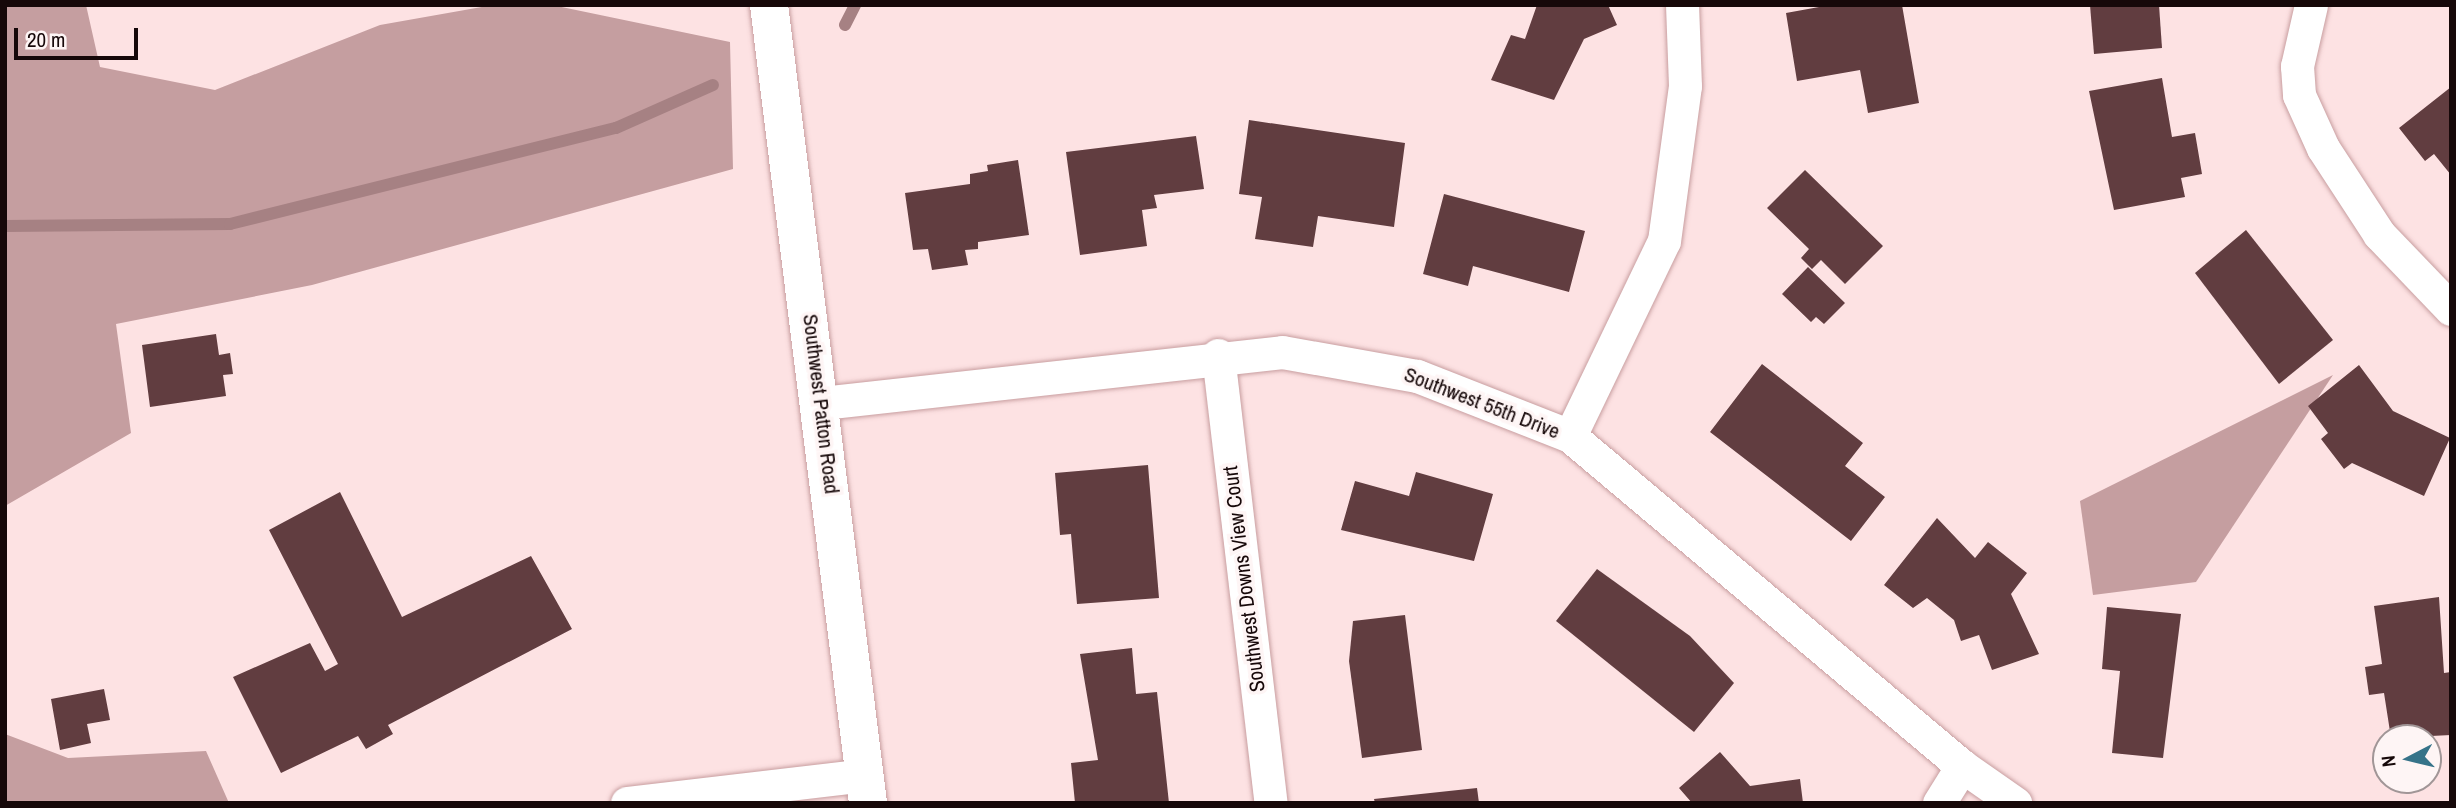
<!DOCTYPE html>
<html>
<head>
<meta charset="utf-8">
<style>
  body { margin:0 }
  #map { position:relative; width:2456px; height:808px; overflow:hidden; background:#fde2e3; font-family:"Archivo Narrow",sans-serif }
  div>[style] { position:absolute }
  .forest>* { inset:0; background:#c59ea0 }
  .stream>* { height:12px; margin:-6px; padding:0 6px; transform-origin:6px; border-radius:6px; background:#a68183 }
  .building>* { inset:0; background:#613d40 }
  .roads { filter:drop-shadow(0 0 2px #c89ea0) drop-shadow(0 0 2px #c89ea0) }
  .street>* { height:33px; margin:-16.5px; padding:0 16.5px; transform-origin:16.5px; border-radius:16.5px; background:#fff }
  .secondary>* { height:38px; margin:-19px; padding:0 19px; transform-origin:19px; border-radius:19px; background:#fff }
  span { translate:-50% -50%; white-space:nowrap; text-align:center; line-height:1.15; -webkit-text-stroke:7px #fef5f5; paint-order:stroke }
  .street-label { font-size:21px; color:#160809 }
  .frame { position:absolute; inset:0; border:7px solid #160809; pointer-events:none }
  .north { position:absolute; left:2372px; top:724px; width:70px; height:70px; box-sizing:border-box; background:#fef5f5; border:2px solid #a19697; border-radius:50%; rotate:263deg; font-size:19px; font-weight:700; line-height:28px; text-align:center; color:#160809 }
  .north::after { content:''; display:block; margin:auto; width:24px; height:32px; background:#367389; clip-path:polygon(50% 0,100% 100%,50% 72%,0 100%) }
  .scale { position:absolute; left:14px; top:28px; width:124px; height:32px; box-sizing:border-box; border:4px solid #160809; border-top:0; padding-left:9px; font-size:21px; line-height:24px; white-space:nowrap; color:#160809; -webkit-text-stroke:5px #fef5f5; paint-order:stroke }
</style>
</head>
<body>
<div id="map">
  <div class="forest">
    <div style="clip-path:polygon(5px 5px,86px 5px,100px 67px,215px 90px,380px 25px,493px 5px,552px 5px,730px 42px,733px 169px,312px 285px,116px 324px,131px 433px,5px 506px)"></div>
    <div style="clip-path:polygon(2333px 375px,2196px 582px,2093px 595px,2080px 501px)"></div>
    <div style="clip-path:polygon(5px 734px,68px 758px,206px 751px,229px 803px,5px 803px)"></div>
  </div>
  <div class="stream">
    <div style="left:845px;top:25px;width:22px;rotate:-63deg"></div>
    <div style="left:5px;top:226px;width:225px;rotate:-0.5deg"></div>
    <div style="left:230px;top:224px;width:398px;rotate:-14deg"></div>
    <div style="left:616px;top:128px;width:106px;rotate:-23.9deg"></div>
  </div>
  <div class="building">
    <div style="clip-path:polygon(1537px 5px,1608px 5px,1617px 25px,1584px 39px,1554px 100px,1491px 80px,1511px 35px,1525px 39px)"></div>
    <div style="clip-path:polygon(1830px 5px,1902px 5px,1919px 103px,1868px 113px,1860px 70px,1797px 81px,1786px 13px)"></div>
    <div style="clip-path:polygon(2090px 5px,2159px 5px,2162px 48px,2094px 54px)"></div>
    <div style="clip-path:polygon(2162px 78px,2172px 137px,2195px 133px,2202px 174px,2181px 178px,2185px 197px,2114px 210px,2089px 91px)"></div>
    <div style="clip-path:polygon(2451px 87px,2451px 175px,2434px 154px,2425px 161px,2399px 128px)"></div>
    <div style="clip-path:polygon(1249px 120px,1405px 143px,1394px 227px,1318px 216px,1313px 247px,1255px 239px,1262px 197px,1239px 194px)"></div>
    <div style="clip-path:polygon(1196px 136px,1204px 189px,1154px 195px,1157px 208px,1142px 210px,1147px 246px,1080px 255px,1066px 152px)"></div>
    <div style="clip-path:polygon(1018px 160px,1029px 235px,978px 242px,978px 249px,965px 250px,968px 265px,932px 270px,928px 249px,913px 250px,905px 193px,970px 184px,970px 174px,988px 171px,987px 165px)"></div>
    <div style="clip-path:polygon(1805px 170px,1883px 246px,1845px 284px,1821px 260px,1812px 269px,1801px 258px,1809px 249px,1767px 208px)"></div>
    <div style="clip-path:polygon(1444px 194px,1585px 231px,1569px 292px,1473px 266px,1468px 286px,1423px 274px)"></div>
    <div style="clip-path:polygon(2246px 230px,2333px 340px,2279px 384px,2195px 273px)"></div>
    <div style="clip-path:polygon(1808px 267px,1845px 303px,1824px 324px,1816px 317px,1811px 322px,1782px 294px)"></div>
    <div style="clip-path:polygon(216px 334px,219px 355px,230px 353px,233px 374px,223px 375px,226px 396px,150px 407px,142px 345px)"></div>
    <div style="clip-path:polygon(1762px 364px,1863px 443px,1845px 466px,1885px 497px,1851px 541px,1710px 432px)"></div>
    <div style="clip-path:polygon(2359px 365px,2393px 411px,2450px 438px,2424px 496px,2352px 463px,2344px 469px,2321px 439px,2328px 433px,2308px 406px)"></div>
    <div style="clip-path:polygon(1148px 465px,1159px 598px,1077px 604px,1071px 534px,1060px 535px,1055px 473px)"></div>
    <div style="clip-path:polygon(1416px 472px,1493px 494px,1474px 561px,1341px 530px,1355px 481px,1409px 496px)"></div>
    <div style="clip-path:polygon(340px 492px,402px 617px,531px 556px,572px 629px,388px 725px,393px 734px,366px 749px,358px 736px,281px 773px,233px 677px,310px 643px,325px 671px,338px 664px,269px 530px)"></div>
    <div style="clip-path:polygon(1937px 518px,1975px 558px,1988px 542px,2027px 573px,2011px 594px,2039px 654px,1992px 670px,1979px 635px,1961px 641px,1954px 620px,1927px 598px,1913px 608px,1884px 585px)"></div>
    <div style="clip-path:polygon(1597px 569px,1690px 636px,1734px 683px,1694px 732px,1556px 621px)"></div>
    <div style="clip-path:polygon(2439px 597px,2444px 673px,2451px 672px,2451px 735px,2391px 738px,2384px 693px,2369px 695px,2365px 667px,2382px 664px,2374px 606px)"></div>
    <div style="clip-path:polygon(2107px 607px,2181px 614px,2163px 758px,2112px 753px,2120px 671px,2102px 669px)"></div>
    <div style="clip-path:polygon(1405px 615px,1422px 750px,1362px 758px,1349px 661px,1353px 621px)"></div>
    <div style="clip-path:polygon(1132px 648px,1136px 694px,1157px 692px,1169px 803px,1075px 803px,1071px 763px,1098px 760px,1080px 654px)"></div>
    <div style="clip-path:polygon(104px 689px,110px 720px,87px 724px,91px 743px,60px 750px,51px 699px)"></div>
    <div style="clip-path:polygon(1720px 752px,1750px 786px,1800px 779px,1803px 803px,1692px 803px,1679px 788px)"></div>
    <div style="clip-path:polygon(1477px 788px,1479px 803px,1375px 803px,1374px 799px)"></div>
  </div>
  <div class="roads">
    <div class="street">
      <div style="left:2311px;top:5px;width:63px;rotate:102.9deg"></div>
      <div style="left:2297px;top:66px;width:29px;rotate:86deg"></div>
      <div style="left:2299px;top:95px;width:58px;rotate:65.6deg"></div>
      <div style="left:2323px;top:148px;width:103px;rotate:56.9deg"></div>
      <div style="left:2379px;top:234px;width:104px;rotate:46.2deg"></div>
      <div style="left:1218px;top:355px;width:451px;rotate:83.3deg"></div>
      <div style="left:822px;top:403px;width:463px;rotate:-6.3deg"></div>
      <div style="left:1282px;top:352px;width:137px;rotate:10.1deg"></div>
      <div style="left:1417px;top:376px;width:164px;rotate:21.4deg"></div>
      <div style="left:1570px;top:436px;width:512px;rotate:40.09deg"></div>
      <div style="left:1962px;top:766px;width:65px;rotate:34.9deg"></div>
      <div style="left:1570px;top:436px;width:216px;rotate:-64.3deg"></div>
      <div style="left:1664px;top:241px;width:156px;rotate:-82.3deg"></div>
      <div style="left:1685px;top:86px;width:81px;rotate:-92.1deg"></div>
      <div style="left:627px;top:803px;width:240px;rotate:-6.7deg"></div>
      <div style="left:1939px;top:803px;width:44px;rotate:-58.1deg"></div>
    </div>
    <div class="secondary">
      <div style="left:769px;top:5px;width:804px;rotate:82.93deg"></div>
    </div>
  </div>
  <div class="street-label">
    <span style="left:1482px;top:403px;rotate:21deg">Southwest 55th Drive</span>
    <span style="left:821px;top:404px;rotate:83deg">Southwest Patton Road</span>
    <span style="left:1244px;top:579px;rotate:-97deg">Southwest Downs View Court</span>
  </div>
  <div class="frame"></div>
  <div class="north">N</div>
  <div class="scale">20 m</div>
</div>
</body>
</html>
